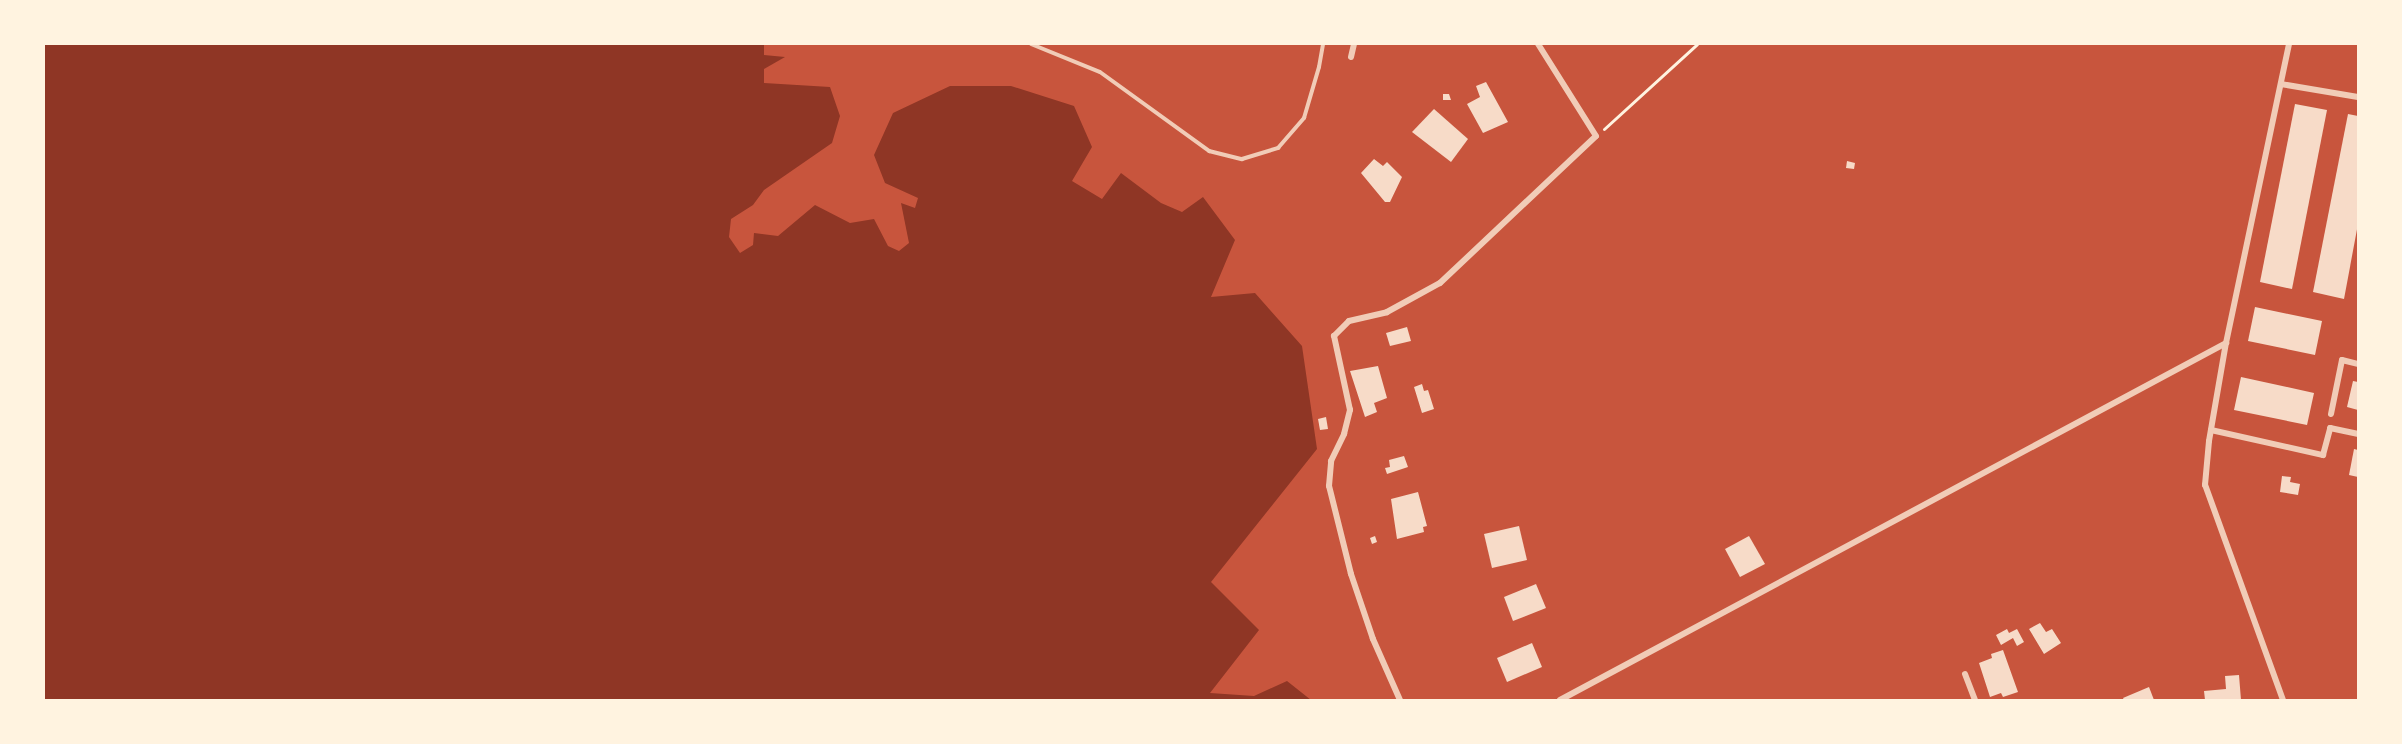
<!DOCTYPE html>
<html>
<head>
<meta charset="utf-8">
<style>
  body { margin:0 }
  #map { position:relative; width:2402px; height:744px; overflow:hidden; background:#c8553d; font-family:"Work Sans",sans-serif }
  div>[style] { position:absolute }
  .water>* { inset:0; background:#8f3625 }
  .building>* { inset:0; background:#f7dbc8 }
  .path>* { height:3px; margin:-1.5px; padding:0 1.5px; transform-origin:1.5px; border-radius:1.5px; background:#fff3e0 }
  .service>* { height:4px; margin:-2px; padding:0 2px; transform-origin:2px; border-radius:2px; background:#f1ccb7 }
  .minor>* { height:6px; margin:-3px; padding:0 3px; transform-origin:3px; border-radius:3px; background:#f1ccb7 }
  span { translate:-50% -50%; white-space:nowrap; text-align:center; line-height:1.15; -webkit-text-stroke:4.5px #fff3e0; paint-order:stroke }
  .frame { position:absolute; inset:0; border:45px solid #fff3e0; pointer-events:none }
</style>
</head>
<body>
<div id="map">
  <div class="water">
    <div style="clip-path:polygon(44px 44px,764px 44px,764px 55px,785px 57px,764px 69px,764px 83px,830px 87px,840px 116px,832px 143px,764px 190px,753px 205px,731px 219px,729px 237px,740px 253px,753px 245px,754px 233px,778px 236px,815px 205px,850px 223px,874px 219px,888px 246px,899px 251px,909px 243px,901px 203px,915px 208px,918px 198px,885px 183px,874px 155px,893px 113px,950px 86px,1011px 86px,1074px 106px,1092px 147px,1072px 181px,1102px 199px,1121px 173px,1161px 203px,1182px 212px,1203px 197px,1235px 240px,1211px 297px,1255px 293px,1302px 346px,1317px 449px,1211px 582px,1259px 630px,1210px 693px,1254px 696px,1287px 681px,1311px 700px,44px 700px)"></div>
  </div>
  <div class="building">
    <div style="clip-path:polygon(1486px 82px,1508px 122px,1483px 133px,1467px 104px,1480px 97px,1476px 86px)"></div>
    <div style="clip-path:polygon(1443px 94px,1449px 94px,1451px 100px,1443px 100px)"></div>
    <div style="clip-path:polygon(2295px 104px,2327px 110px,2292px 289px,2260px 282px)"></div>
    <div style="clip-path:polygon(1434px 109px,1468px 139px,1451px 162px,1412px 132px)"></div>
    <div style="clip-path:polygon(2348px 114px,2358px 116px,2358px 224px,2344px 299px,2313px 292px)"></div>
    <div style="clip-path:polygon(1374px 159px,1383px 166px,1387px 162px,1402px 177px,1390px 202px,1385px 202px,1361px 173px)"></div>
    <div style="clip-path:polygon(1847px 161px,1855px 163px,1854px 169px,1846px 168px)"></div>
    <div style="clip-path:polygon(2255px 307px,2322px 321px,2315px 355px,2248px 341px)"></div>
    <div style="clip-path:polygon(1407px 327px,1411px 341px,1390px 346px,1386px 333px)"></div>
    <div style="clip-path:polygon(1378px 366px,1387px 398px,1374px 403px,1377px 412px,1365px 417px,1350px 371px)"></div>
    <div style="clip-path:polygon(2241px 377px,2314px 393px,2307px 425px,2234px 410px)"></div>
    <div style="clip-path:polygon(2353px 381px,2358px 382px,2358px 410px,2347px 407px)"></div>
    <div style="clip-path:polygon(1422px 384px,1424px 391px,1428px 390px,1434px 409px,1422px 413px,1414px 387px)"></div>
    <div style="clip-path:polygon(1326px 417px,1328px 429px,1320px 430px,1318px 419px)"></div>
    <div style="clip-path:polygon(2354px 449px,2358px 450px,2358px 477px,2349px 475px)"></div>
    <div style="clip-path:polygon(1404px 456px,1408px 467px,1387px 474px,1385px 468px,1390px 467px,1389px 460px)"></div>
    <div style="clip-path:polygon(2282px 476px,2291px 477px,2290px 482px,2300px 484px,2298px 495px,2280px 492px)"></div>
    <div style="clip-path:polygon(1418px 492px,1427px 526px,1423px 527px,1424px 532px,1397px 539px,1391px 499px)"></div>
    <div style="clip-path:polygon(1519px 526px,1527px 560px,1492px 568px,1484px 534px)"></div>
    <div style="clip-path:polygon(1375px 536px,1377px 542px,1372px 544px,1370px 538px)"></div>
    <div style="clip-path:polygon(1749px 536px,1765px 564px,1740px 577px,1725px 549px)"></div>
    <div style="clip-path:polygon(1536px 584px,1546px 608px,1513px 621px,1504px 597px)"></div>
    <div style="clip-path:polygon(2040px 623px,2046px 632px,2052px 629px,2061px 643px,2044px 654px,2029px 629px)"></div>
    <div style="clip-path:polygon(2007px 629px,2009px 633px,2017px 629px,2024px 642px,2017px 646px,2013px 638px,2001px 645px,1996px 635px)"></div>
    <div style="clip-path:polygon(1532px 643px,1542px 667px,1507px 682px,1497px 658px)"></div>
    <div style="clip-path:polygon(2003px 650px,2018px 692px,2003px 697px,2001px 693px,1990px 697px,1979px 663px,1992px 658px,1991px 654px)"></div>
    <div style="clip-path:polygon(2239px 675px,2241px 700px,2205px 700px,2204px 691px,2226px 689px,2225px 676px)"></div>
    <div style="clip-path:polygon(2149px 687px,2154px 700px,2124px 700px,2123px 698px)"></div>
  </div>
  <div class="path">
    <div style="left:1604px;top:129px;width:126px;rotate:-42.4deg"></div>
  </div>
  <div class="service">
    <div style="left:1031px;top:44px;width:74px;rotate:22.1deg"></div>
    <div style="left:1100px;top:72px;width:135px;rotate:35.9deg"></div>
    <div style="left:1209px;top:151px;width:34px;rotate:14deg"></div>
    <div style="left:1242px;top:159px;width:38px;rotate:-17deg"></div>
    <div style="left:1278px;top:148px;width:40px;rotate:-49deg"></div>
    <div style="left:1304px;top:118px;width:53px;rotate:-73.6deg"></div>
    <div style="left:1319px;top:67px;width:23px;rotate:-80deg"></div>
  </div>
  <div class="minor">
    <div style="left:1351px;top:57px;width:13px;rotate:-77deg"></div>
    <div style="left:2281px;top:84px;width:78px;rotate:9.6deg"></div>
    <div style="left:2331px;top:414px;width:55px;rotate:-78.5deg"></div>
    <div style="left:2342px;top:360px;width:16px;rotate:14deg"></div>
    <div style="left:2211px;top:430px;width:115px;rotate:12.6deg"></div>
    <div style="left:2323px;top:455px;width:28px;rotate:-75deg"></div>
    <div style="left:2330px;top:428px;width:29px;rotate:12deg"></div>
    <div style="left:1965px;top:674px;width:28px;rotate:69deg"></div>
    <div style="left:1400px;top:700px;width:67px;rotate:-113.9deg"></div>
    <div style="left:1373px;top:639px;width:69px;rotate:-108.7deg"></div>
    <div style="left:1351px;top:574px;width:91px;rotate:-104deg"></div>
    <div style="left:1329px;top:486px;width:25px;rotate:-85deg"></div>
    <div style="left:1331px;top:461px;width:30px;rotate:-64deg"></div>
    <div style="left:1344px;top:434px;width:25px;rotate:-76deg"></div>
    <div style="left:1350px;top:410px;width:76px;rotate:-102.2deg"></div>
    <div style="left:1334px;top:336px;width:21px;rotate:-45deg"></div>
    <div style="left:1349px;top:321px;width:39px;rotate:-13deg"></div>
    <div style="left:1387px;top:312px;width:60px;rotate:-28.7deg"></div>
    <div style="left:1440px;top:283px;width:214px;rotate:-43.3deg"></div>
    <div style="left:1596px;top:136px;width:109px;rotate:-122.2deg"></div>
    <div style="left:1560px;top:700px;width:756px;rotate:-28.19deg"></div>
    <div style="left:2283px;top:700px;width:229px;rotate:-109.9deg"></div>
    <div style="left:2205px;top:485px;width:44px;rotate:-84.8deg"></div>
    <div style="left:2209px;top:441px;width:99px;rotate:-80.2deg"></div>
    <div style="left:2226px;top:343px;width:306px;rotate:-78.1deg"></div>
  </div>
  <div class="frame"></div>
</div>
</body>
</html>
